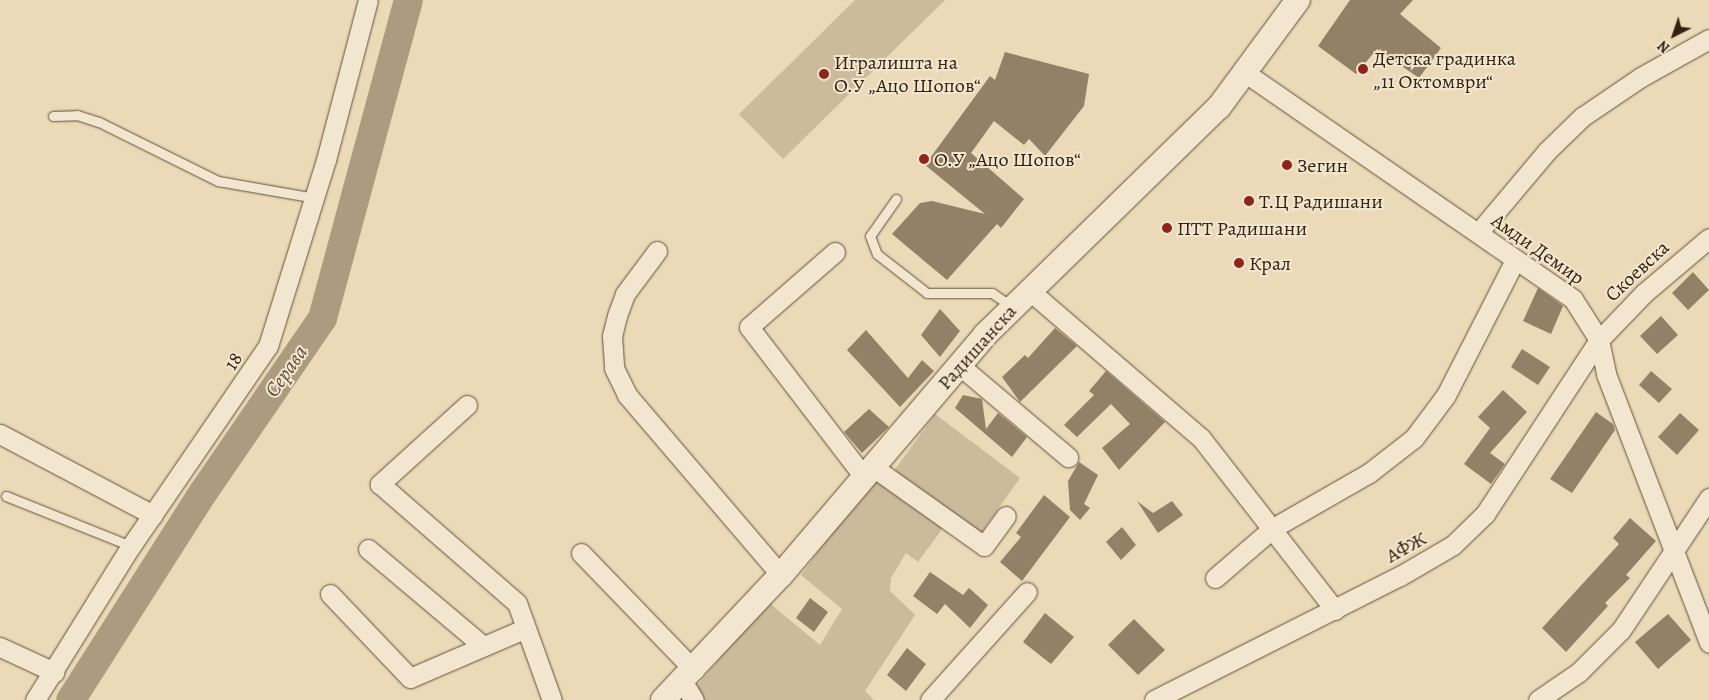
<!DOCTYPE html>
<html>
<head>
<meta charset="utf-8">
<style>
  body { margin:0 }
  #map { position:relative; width:1709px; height:700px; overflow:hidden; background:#ebd9b7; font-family:Alegreya,serif }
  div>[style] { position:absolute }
  .green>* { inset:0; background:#ccba9b }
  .river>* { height:29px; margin:-14.5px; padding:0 14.5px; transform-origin:14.5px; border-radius:14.5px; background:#ac9b7e }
  .building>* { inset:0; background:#938167 }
  .roads { filter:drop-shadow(0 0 1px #61503a) drop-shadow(0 0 1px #61503a) }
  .service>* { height:9px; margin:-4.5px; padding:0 4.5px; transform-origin:4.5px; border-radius:4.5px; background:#f2e6d0 }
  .minor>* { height:19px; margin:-9.5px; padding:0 9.5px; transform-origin:9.5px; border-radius:9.5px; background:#f2e6d0 }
  .tertiary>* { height:24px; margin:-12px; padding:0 12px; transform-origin:12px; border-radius:12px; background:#f2e6d0 }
  .dots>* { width:14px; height:14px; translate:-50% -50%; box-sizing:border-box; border:2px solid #f2e6d0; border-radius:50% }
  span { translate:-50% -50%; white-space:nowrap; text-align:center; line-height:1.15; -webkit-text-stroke:4px #f2e6d0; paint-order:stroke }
  .poi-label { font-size:20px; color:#332210 }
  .left { translate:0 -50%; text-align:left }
  .street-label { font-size:20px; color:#332210 }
  .water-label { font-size:21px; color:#5d4c36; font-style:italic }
  .north { position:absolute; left:1649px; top:10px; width:50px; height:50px; -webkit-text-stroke:4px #f2e6d0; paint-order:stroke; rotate:221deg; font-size:14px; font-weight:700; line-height:20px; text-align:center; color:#332210 }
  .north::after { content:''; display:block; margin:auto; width:18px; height:22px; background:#332210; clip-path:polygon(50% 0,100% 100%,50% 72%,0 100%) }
</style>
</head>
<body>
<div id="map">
  <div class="green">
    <div style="clip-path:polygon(855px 0,945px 0,783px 159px,739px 114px)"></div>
    <div style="clip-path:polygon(935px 414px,1020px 478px,979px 536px,891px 475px)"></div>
    <div style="clip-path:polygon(873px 477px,945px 525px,918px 562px,906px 553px,891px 578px,890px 591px,915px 615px,865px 691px,874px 700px,703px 700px,695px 688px,767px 601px,820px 645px,842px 609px,801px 575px)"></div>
  </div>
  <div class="river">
    <div style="left:70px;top:700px;width:246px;rotate:-57.5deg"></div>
    <div style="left:202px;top:493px;width:212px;rotate:-55.6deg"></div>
    <div style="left:322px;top:318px;width:329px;rotate:-74.9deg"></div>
  </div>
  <div class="building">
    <div style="clip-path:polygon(1350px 0,1413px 0,1400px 14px,1441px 48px,1419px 78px,1377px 49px,1356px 74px,1318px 46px)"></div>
    <div style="clip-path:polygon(1005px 52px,1089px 74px,1084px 106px,1045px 156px,1029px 139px,1024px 145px,994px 121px,971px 153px,1024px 199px,1001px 228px,997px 224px,947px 280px,892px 234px,920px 203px,932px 201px,985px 214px,925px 165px,990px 76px,995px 80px)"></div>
    <div style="clip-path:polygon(1693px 272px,1709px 290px,1688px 310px,1672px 293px)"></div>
    <div style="clip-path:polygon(1538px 288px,1563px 306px,1551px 334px,1523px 321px)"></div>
    <div style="clip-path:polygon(940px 309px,960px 331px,940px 357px,921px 335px)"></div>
    <div style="clip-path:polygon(1661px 316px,1678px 335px,1657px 354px,1640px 336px)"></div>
    <div style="clip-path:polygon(1055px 328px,1077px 346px,1020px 402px,1002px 377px,1025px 355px,1028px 358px)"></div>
    <div style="clip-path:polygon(866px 330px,908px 378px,922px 360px,934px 371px,900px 407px,847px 350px)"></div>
    <div style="clip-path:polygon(1522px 349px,1550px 367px,1538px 385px,1511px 367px)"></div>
    <div style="clip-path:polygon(1106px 371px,1165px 422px,1119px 470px,1102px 448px,1130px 424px,1111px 404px,1077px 437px,1064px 425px,1094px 395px,1089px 391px)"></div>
    <div style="clip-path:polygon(1651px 371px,1672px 389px,1659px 403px,1639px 385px)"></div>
    <div style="clip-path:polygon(1503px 390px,1527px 412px,1490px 453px,1505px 464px,1491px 484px,1464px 464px,1490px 428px,1478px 417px)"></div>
    <div style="clip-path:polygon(963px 395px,982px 399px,986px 429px,998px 413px,1027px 437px,1012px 457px,955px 408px)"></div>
    <div style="clip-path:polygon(869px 409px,889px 427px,862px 453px,844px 432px)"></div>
    <div style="clip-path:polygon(1596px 412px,1613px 424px,1615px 430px,1572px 493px,1550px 479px)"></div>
    <div style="clip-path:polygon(1680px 413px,1699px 430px,1677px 455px,1658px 437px)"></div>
    <div style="clip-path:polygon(1079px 462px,1098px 475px,1084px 504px,1090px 508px,1080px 520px,1070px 510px,1068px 481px)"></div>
    <div style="clip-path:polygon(1044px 495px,1070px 517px,1022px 581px,1000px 562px,1021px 537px,1016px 533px)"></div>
    <div style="clip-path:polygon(1137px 501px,1153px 513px,1172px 501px,1183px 515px,1158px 533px)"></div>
    <div style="clip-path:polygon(1630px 518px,1656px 541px,1626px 575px,1630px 578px,1605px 603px,1608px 606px,1566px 652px,1542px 628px,1619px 544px,1613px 538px)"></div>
    <div style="clip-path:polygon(1122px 527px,1136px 545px,1121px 560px,1106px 542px)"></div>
    <div style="clip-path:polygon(930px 572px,963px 595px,969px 588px,988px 605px,970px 628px,945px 604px,937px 614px,913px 596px)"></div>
    <div style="clip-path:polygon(810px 598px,828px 612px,814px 632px,796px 618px)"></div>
    <div style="clip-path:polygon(1045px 613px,1074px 637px,1051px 664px,1023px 642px)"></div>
    <div style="clip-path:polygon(1668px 614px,1691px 640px,1658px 669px,1635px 642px)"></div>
    <div style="clip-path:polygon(1134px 619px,1165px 650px,1138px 675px,1108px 645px)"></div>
    <div style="clip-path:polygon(907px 648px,926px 664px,906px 691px,887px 675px)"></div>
  </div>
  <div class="roads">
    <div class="service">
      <div style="left:53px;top:116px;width:24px;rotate:-2deg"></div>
      <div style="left:77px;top:115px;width:23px;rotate:18deg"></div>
      <div style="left:99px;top:122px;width:133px;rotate:26.4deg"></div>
      <div style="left:218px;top:181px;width:98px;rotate:9.9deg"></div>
      <div style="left:896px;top:199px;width:45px;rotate:125.1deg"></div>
      <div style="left:870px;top:236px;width:19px;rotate:69deg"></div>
      <div style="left:877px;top:254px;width:63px;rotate:38deg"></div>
      <div style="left:927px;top:293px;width:65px"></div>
      <div style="left:992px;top:293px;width:25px;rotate:34deg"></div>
      <div style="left:6px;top:496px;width:135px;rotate:21.8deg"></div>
    </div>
    <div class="minor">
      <div style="left:1247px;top:74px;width:396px;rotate:34.6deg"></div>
      <div style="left:1573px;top:299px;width:49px;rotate:57.6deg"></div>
      <div style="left:1599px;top:340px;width:35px;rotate:78deg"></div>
      <div style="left:1606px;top:374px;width:288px;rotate:69deg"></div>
      <div style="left:1478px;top:233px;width:107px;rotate:-49.9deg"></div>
      <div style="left:1547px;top:151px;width:49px;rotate:-44.2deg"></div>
      <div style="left:1582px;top:117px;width:71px;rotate:-34.1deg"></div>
      <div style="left:1641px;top:77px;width:78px;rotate:-29.2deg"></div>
      <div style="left:657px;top:251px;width:54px;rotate:126.7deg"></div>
      <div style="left:625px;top:294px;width:23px;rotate:110deg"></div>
      <div style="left:617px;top:316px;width:21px;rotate:104deg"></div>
      <div style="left:612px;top:336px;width:32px;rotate:86deg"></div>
      <div style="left:614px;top:368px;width:30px;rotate:64deg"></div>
      <div style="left:627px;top:395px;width:237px;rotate:49.5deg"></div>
      <div style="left:835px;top:252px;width:114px;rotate:138.9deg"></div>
      <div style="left:749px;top:327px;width:189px;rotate:52.5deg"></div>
      <div style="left:1030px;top:291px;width:225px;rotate:40.7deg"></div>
      <div style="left:1201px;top:438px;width:218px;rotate:52.1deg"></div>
      <div style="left:959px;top:365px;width:143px;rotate:40.2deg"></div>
      <div style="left:467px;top:405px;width:118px;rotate:137.8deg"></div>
      <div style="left:380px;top:484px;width:181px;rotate:41deg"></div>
      <div style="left:517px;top:603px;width:103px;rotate:70.2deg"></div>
      <div style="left:0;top:434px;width:173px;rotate:27.9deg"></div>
      <div style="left:873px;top:467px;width:136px;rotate:35.4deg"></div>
      <div style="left:984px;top:546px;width:37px;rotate:-54deg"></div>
      <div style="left:368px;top:549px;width:149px;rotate:40.1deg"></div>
      <div style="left:581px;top:553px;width:163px;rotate:46deg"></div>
      <div style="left:1215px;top:578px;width:77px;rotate:-40.8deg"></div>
      <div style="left:1273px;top:528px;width:111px;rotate:-29.8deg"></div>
      <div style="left:1369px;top:473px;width:57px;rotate:-37.9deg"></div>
      <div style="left:1414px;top:438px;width:54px;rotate:-53.3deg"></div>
      <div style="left:1446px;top:395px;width:152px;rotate:-62.9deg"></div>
      <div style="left:330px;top:594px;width:116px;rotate:46.4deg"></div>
      <div style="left:410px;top:678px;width:126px;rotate:-23.3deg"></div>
      <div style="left:0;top:647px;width:60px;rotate:24.8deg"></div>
      <div style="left:683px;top:682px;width:21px;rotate:59deg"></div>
      <div style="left:35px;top:700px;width:181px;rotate:-58.1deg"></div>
      <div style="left:131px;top:546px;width:242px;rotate:-55.6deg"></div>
      <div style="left:268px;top:346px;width:195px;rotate:-72.7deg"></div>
      <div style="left:326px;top:160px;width:165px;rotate:-75.3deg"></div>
      <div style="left:930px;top:700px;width:145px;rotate:-48.1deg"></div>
      <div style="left:1154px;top:700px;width:275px;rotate:-26.8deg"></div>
      <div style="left:1400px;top:576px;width:61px;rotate:-30.3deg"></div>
      <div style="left:1453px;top:545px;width:45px;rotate:-44.1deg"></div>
      <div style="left:1485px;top:514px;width:208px;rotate:-56.8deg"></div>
      <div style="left:1599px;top:340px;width:65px;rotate:-46.2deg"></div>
      <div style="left:1644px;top:293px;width:85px;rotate:-40.2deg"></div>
      <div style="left:1538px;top:700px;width:50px;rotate:-34.3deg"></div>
      <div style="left:1579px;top:672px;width:59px;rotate:-45deg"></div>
      <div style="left:1621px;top:630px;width:159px;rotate:-56.3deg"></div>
    </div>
    <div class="tertiary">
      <div style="left:663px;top:700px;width:172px;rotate:-46.7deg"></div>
      <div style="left:781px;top:575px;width:315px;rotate:-49.6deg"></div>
      <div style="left:985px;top:335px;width:327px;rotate:-44.3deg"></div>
      <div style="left:1219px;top:107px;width:133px;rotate:-53.6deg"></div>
    </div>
  </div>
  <div class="dots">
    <div style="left:1363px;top:69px;background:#8f2418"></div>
    <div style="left:824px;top:74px;background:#8f2418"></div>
    <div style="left:924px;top:159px;background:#8f2418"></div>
    <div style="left:1287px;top:165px;background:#8f2418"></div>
    <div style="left:1249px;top:201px;background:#8f2418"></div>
    <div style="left:1167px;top:228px;background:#8f2418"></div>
    <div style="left:1239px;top:263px;background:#8f2418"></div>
  </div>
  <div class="poi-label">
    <span class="left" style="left:1373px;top:70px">Детска градинка<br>„11 Октомври“</span>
    <span class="left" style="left:834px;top:74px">Игралишта на<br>О.У „Ацо Шопов“</span>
    <span class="left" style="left:934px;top:159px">О.У „Ацо Шопов“</span>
    <span class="left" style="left:1297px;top:165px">Зегин</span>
    <span class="left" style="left:1259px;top:201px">Т.Ц Радишани</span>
    <span class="left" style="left:1177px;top:228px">ПТТ Радишани</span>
    <span class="left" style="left:1249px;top:263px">Крал</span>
  </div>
  <div class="street-label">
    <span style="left:1538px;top:249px;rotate:35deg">Амди Демир</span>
    <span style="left:1637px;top:271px;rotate:-43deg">Скоевска</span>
    <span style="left:977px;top:347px;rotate:-48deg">Радишанска</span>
    <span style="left:233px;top:361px;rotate:-57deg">18</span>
    <span style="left:1406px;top:547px;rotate:-29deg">АФЖ</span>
  </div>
  <div class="water-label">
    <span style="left:286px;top:371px;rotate:-55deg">Серава</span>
  </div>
  <div class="north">N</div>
</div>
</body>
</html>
